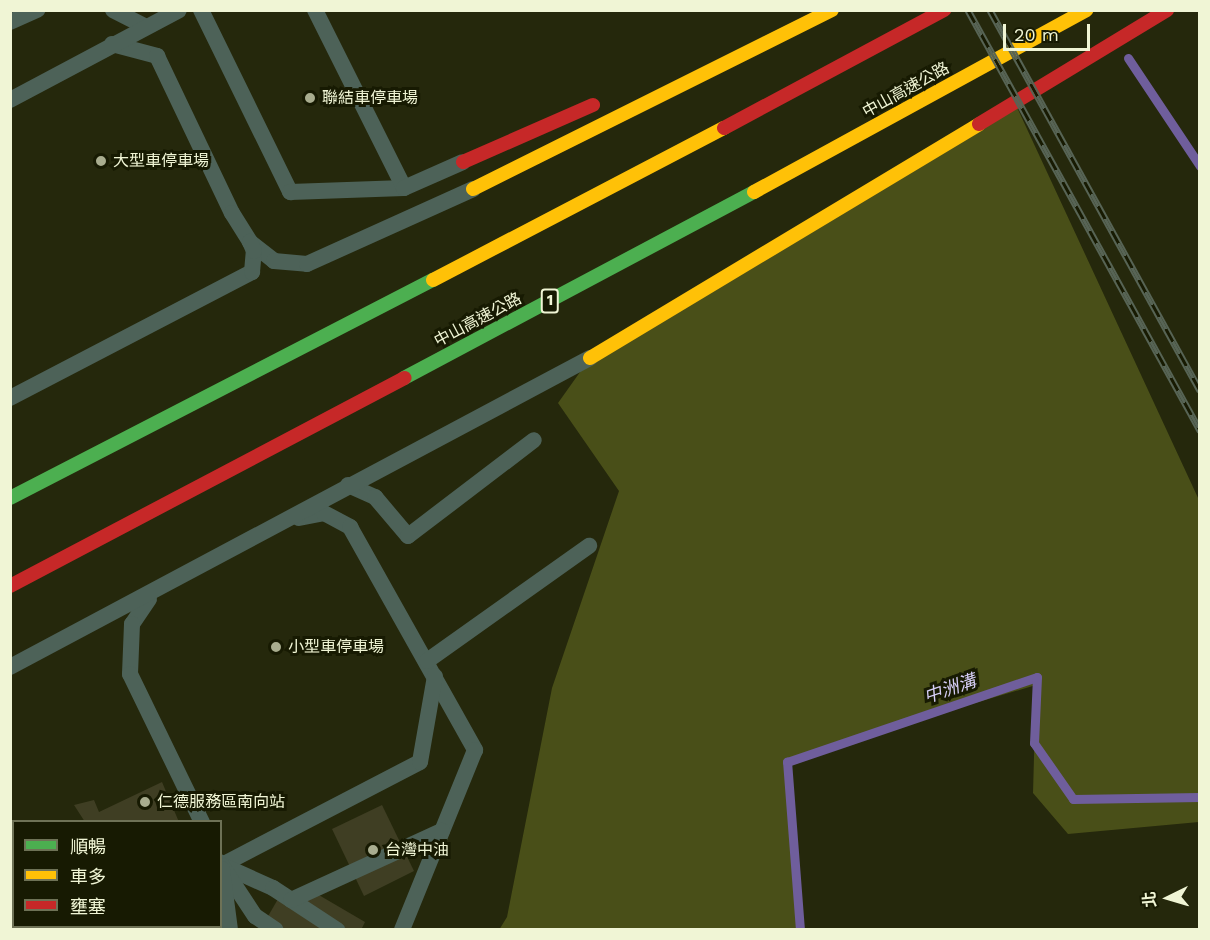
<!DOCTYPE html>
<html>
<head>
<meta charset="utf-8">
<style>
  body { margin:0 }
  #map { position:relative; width:1210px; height:940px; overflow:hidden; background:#25280c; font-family:"Work Sans","Noto Sans TC",sans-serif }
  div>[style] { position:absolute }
  .green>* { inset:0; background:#494f18 }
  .stream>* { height:9px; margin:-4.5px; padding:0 4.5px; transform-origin:4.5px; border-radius:4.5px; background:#6f5e9c }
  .building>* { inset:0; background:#3f3e23 }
  .lane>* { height:16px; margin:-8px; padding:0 8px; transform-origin:8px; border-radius:8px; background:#4d6258 }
  .fast>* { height:14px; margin:-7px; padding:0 7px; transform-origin:7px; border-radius:7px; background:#4caf50 }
  .slow>* { height:14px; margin:-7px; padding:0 7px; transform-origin:7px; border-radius:7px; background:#ffc107 }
  .jam>* { height:14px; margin:-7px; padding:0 7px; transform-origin:7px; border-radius:7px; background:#c62828 }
  .rail>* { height:7px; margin-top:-3.5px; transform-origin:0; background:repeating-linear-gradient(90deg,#171a02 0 14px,#576455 0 28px); box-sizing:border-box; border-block:2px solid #576455 }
  .dots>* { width:16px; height:16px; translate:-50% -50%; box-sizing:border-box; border:3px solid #171a02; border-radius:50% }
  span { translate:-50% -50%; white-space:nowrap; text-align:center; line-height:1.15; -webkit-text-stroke:6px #171a02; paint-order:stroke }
  .shield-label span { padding:2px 4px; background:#171a02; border:2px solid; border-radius:4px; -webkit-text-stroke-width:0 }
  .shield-label { font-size:15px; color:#f0f5d5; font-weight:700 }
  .street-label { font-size:16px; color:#f0f5d5 }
  .poi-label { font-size:16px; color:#f0f5d5 }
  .left { translate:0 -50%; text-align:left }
  .water-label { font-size:18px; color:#d5cdf5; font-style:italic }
  .frame { position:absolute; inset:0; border:12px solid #f0f5d5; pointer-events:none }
  .legend { position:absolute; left:12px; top:820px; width:210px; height:108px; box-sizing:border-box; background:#171a02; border:2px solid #6e7256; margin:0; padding:8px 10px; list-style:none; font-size:18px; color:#f0f5d5 }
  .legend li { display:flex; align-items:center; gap:12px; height:30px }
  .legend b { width:30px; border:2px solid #6e7256 }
  .north { position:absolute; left:1138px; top:868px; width:60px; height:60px; -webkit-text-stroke:4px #171a02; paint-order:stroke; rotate:265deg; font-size:16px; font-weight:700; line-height:24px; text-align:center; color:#f0f5d5 }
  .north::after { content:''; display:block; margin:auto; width:21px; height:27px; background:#f0f5d5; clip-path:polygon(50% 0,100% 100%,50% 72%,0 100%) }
  .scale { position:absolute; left:1003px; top:24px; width:87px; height:27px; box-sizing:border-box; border:3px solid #f0f5d5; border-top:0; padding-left:8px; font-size:18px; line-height:21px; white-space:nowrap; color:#f0f5d5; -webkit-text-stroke:4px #171a02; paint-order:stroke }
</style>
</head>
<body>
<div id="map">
  <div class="green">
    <div style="clip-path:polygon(1015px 103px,1199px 500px,1199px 822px,1068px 834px,1033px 793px,1036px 685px,787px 759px,804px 929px,499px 930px,507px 917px,552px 688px,619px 491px,558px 403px,590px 358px)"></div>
  </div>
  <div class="stream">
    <div style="left:1128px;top:58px;width:130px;rotate:56.3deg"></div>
    <div style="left:800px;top:930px;width:169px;rotate:-94.4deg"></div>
    <div style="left:787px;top:762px;width:264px;rotate:-18.8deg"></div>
    <div style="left:1037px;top:677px;width:66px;rotate:92.6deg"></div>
    <div style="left:1034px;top:743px;width:68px;rotate:55.1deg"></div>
    <div style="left:1073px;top:799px;width:127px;rotate:-0.9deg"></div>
  </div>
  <div class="building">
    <div style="clip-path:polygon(162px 782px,179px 822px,85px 822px,74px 805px,94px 800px,99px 812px)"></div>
    <div style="clip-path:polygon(382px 805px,414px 871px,364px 896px,332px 829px)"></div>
    <div style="clip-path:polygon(14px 839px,14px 926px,146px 926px,10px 930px)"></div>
    <div style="clip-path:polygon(312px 891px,365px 922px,361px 930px,260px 930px,278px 899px)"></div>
    <div style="clip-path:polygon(169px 926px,209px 926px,210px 930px,163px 930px)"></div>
  </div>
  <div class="lane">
    <div style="left:113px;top:10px;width:37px;rotate:27deg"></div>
    <div style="left:201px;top:10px;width:203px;rotate:63.9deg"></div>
    <div style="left:290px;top:192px;width:114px;rotate:-2deg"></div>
    <div style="left:315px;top:10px;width:199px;rotate:63.4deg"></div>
    <div style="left:404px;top:188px;width:64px;rotate:-23.8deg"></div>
    <div style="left:10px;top:22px;width:30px;rotate:-24deg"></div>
    <div style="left:112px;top:44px;width:47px;rotate:14.9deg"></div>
    <div style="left:157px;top:56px;width:174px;rotate:64.5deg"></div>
    <div style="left:232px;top:213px;width:34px;rotate:58deg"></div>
    <div style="left:250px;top:242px;width:31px;rotate:38deg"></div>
    <div style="left:274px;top:261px;width:33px;rotate:5deg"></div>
    <div style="left:307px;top:264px;width:182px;rotate:-24.3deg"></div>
    <div style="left:10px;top:100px;width:191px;rotate:-28deg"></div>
    <div style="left:10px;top:398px;width:273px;rotate:-27.5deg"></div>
    <div style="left:252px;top:272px;width:21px;rotate:-85deg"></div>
    <div style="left:254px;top:251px;width:10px;rotate:-114deg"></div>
    <div style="left:348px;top:485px;width:30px;rotate:24deg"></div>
    <div style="left:375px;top:497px;width:51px;rotate:49.8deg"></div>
    <div style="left:408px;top:536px;width:158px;rotate:-37.3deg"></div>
    <div style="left:299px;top:518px;width:25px;rotate:-11deg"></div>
    <div style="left:324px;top:513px;width:30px;rotate:28deg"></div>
    <div style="left:350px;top:527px;width:256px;rotate:60.7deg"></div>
    <div style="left:475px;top:750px;width:194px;rotate:112.1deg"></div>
    <div style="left:149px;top:599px;width:30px;rotate:124deg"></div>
    <div style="left:132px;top:624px;width:50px;rotate:92.3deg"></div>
    <div style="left:130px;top:674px;width:165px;rotate:64.1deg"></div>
    <div style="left:427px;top:661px;width:199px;rotate:-35.4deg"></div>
    <div style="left:10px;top:667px;width:657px;rotate:-28.05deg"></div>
    <div style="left:220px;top:862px;width:4px;rotate:56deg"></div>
    <div style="left:222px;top:865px;width:223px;rotate:-27.5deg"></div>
    <div style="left:420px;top:762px;width:87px;rotate:-80.1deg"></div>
    <div style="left:222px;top:865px;width:56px;rotate:24.3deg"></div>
    <div style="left:273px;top:888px;width:77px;rotate:33.3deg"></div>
    <div style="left:222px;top:866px;width:60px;rotate:56.6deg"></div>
    <div style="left:255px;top:916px;width:25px;rotate:34deg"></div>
    <div style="left:222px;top:869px;width:62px;rotate:82.5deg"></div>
    <div style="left:291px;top:900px;width:166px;rotate:-24.6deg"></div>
  </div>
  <div class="fast">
    <div style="left:404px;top:378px;width:396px;rotate:-28deg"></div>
    <div style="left:10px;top:498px;width:476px;rotate:-27.3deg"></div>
  </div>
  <div class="slow">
    <div style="left:473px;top:189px;width:401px;rotate:-26.5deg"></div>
    <div style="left:754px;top:192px;width:379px;rotate:-28.7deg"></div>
    <div style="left:433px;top:280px;width:328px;rotate:-27.6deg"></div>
    <div style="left:590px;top:358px;width:454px;rotate:-31deg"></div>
  </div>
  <div class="jam">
    <div style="left:979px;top:124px;width:220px;rotate:-31.2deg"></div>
    <div style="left:724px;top:128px;width:250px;rotate:-28.2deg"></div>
    <div style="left:463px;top:162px;width:142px;rotate:-23.7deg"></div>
    <div style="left:10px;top:586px;width:446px;rotate:-27.8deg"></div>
  </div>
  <div class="rail">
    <div style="left:968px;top:10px;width:481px;rotate:61.1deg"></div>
    <div style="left:990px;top:10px;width:435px;rotate:61.1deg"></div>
  </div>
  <div class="dots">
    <div style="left:310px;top:98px;background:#a9ad8f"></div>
    <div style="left:101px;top:161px;background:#a9ad8f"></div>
    <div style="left:276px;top:647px;background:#a9ad8f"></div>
    <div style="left:145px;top:802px;background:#a9ad8f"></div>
    <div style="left:373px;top:850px;background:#a9ad8f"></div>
  </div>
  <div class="shield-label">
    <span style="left:550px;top:301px">1</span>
  </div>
  <div class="street-label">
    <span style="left:906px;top:90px;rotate:-29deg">中山高速公路</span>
    <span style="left:478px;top:320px;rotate:-28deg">中山高速公路</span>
  </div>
  <div class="poi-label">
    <span class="left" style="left:322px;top:98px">聯結車停車場</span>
    <span class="left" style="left:113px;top:161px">大型車停車場</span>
    <span class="left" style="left:288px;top:647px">小型車停車場</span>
    <span class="left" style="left:157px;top:802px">仁德服務區南向站</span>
    <span class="left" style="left:385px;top:850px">台灣中油</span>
  </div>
  <div class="water-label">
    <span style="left:950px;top:689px;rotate:-19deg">中洲溝</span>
  </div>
  <div class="frame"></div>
  <ul class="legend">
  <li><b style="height:8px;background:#4caf50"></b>順暢</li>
  <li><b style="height:8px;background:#ffc107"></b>車多</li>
  <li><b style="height:8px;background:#c62828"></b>壅塞</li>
  </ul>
  <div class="north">北</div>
  <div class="scale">20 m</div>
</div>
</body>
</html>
